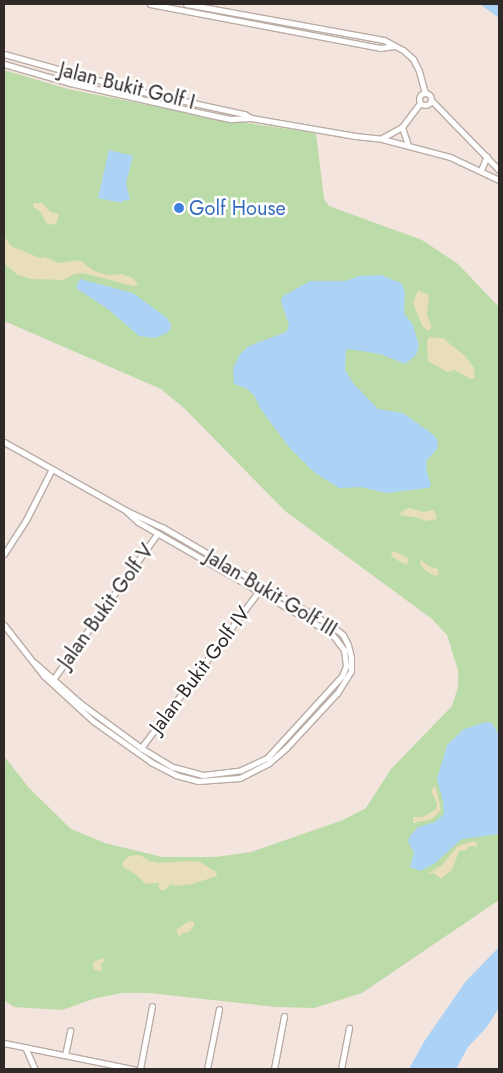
<!DOCTYPE html>
<style>
body{margin:0}
#map{position:relative;width:503px;height:1073px;overflow:hidden;background:#f3e4dd;font-family:Jost,sans-serif}
div>[style]{position:absolute}
[style*='--x']{left:calc(var(--x)*1px);top:calc(var(--y)*1px);width:calc(var(--w)*1px);rotate:calc(var(--a)*1deg)}
.green>*{inset:0;background:#bbdca9}
.sand>*{inset:0;background:#e8deb9}
.water>*{inset:0;background:#acd3f6}
.roads{filter:drop-shadow(1px 0 #baaca5) drop-shadow(-1px 0 #baaca5) drop-shadow(0 1px #baaca5) drop-shadow(0 -1px #baaca5)}
.minor>*{height:5px;margin:-2.5px;padding:0 2.5px;transform-origin:2.5px;border-radius:2.5px;background:#fff}
.minor>.ring{margin:-2.5px;padding:0;box-sizing:content-box;background:none;border:5px solid #fff;border-radius:50%}
.dots>*{width:14px;height:14px;translate:-50% -50%;box-sizing:border-box;border:2px solid #fff;border-radius:50%}
span{translate:-50% -50%;white-space:nowrap;text-align:center;line-height:1.15;-webkit-text-stroke:5px #fff;paint-order:stroke}
.street-label{font-size:20px;color:#2f2927}
.shop-label{font-size:20px;color:#366cbe}
.left{translate:0 -50%;text-align:left}
.frame{position:absolute;inset:0;border:5px solid #2f2927;pointer-events:none}
</style>
<div id="map">
<div class="green">
<div style="clip-path:polygon(4px 70px,68px 89px,213px 118px,316px 133px,324px 199px,329px 206px,422px 240px,458px 264px,499px 307px,499px 900px,362px 993px,314px 1008px,276px 1007px,149px 993px,122px 993px,96px 998px,62px 1010px,14px 1007px,4px 1000px,4px 756px,29px 788px,71px 829px,105px 843px,162px 857px,216px 857px,251px 852px,343px 820px,366px 808px,391px 769px,452px 706px,458px 687px,458px 670px,447px 635px,432px 619px,285px 511px,185px 409px,161px 389px,4px 321px)"></div>
</div>
<div class="sand">
<div style="clip-path:polygon(34px 203px,42px 203px,51px 212px,59px 214px,57px 222px,53px 225px,46px 223px,41px 213px,33px 206px)"></div>
<div style="clip-path:polygon(4px 236px,11px 246px,40px 258px,45px 257px,58px 263px,80px 260px,94px 271px,107px 275px,121px 274px,133px 278px,138px 285px,133px 286px,83px 273px,74px 274px,64px 280px,31px 279px,18px 275px,4px 263px)"></div>
<div style="clip-path:polygon(418px 290px,429px 295px,427px 315px,432px 327px,429px 331px,422px 326px,413px 303px)"></div>
<div style="clip-path:polygon(429px 337px,443px 338px,466px 357px,474px 368px,475px 378px,470px 379px,455px 370px,447px 372px,428px 361px,427px 342px)"></div>
<div style="clip-path:polygon(409px 508px,424px 512px,434px 510px,437px 519px,425px 521px,419px 518px,400px 515px,401px 512px)"></div>
<div style="clip-path:polygon(394px 551px,407px 557px,409px 561px,406px 565px,392px 557px,391px 553px)"></div>
<div style="clip-path:polygon(421px 560px,430px 567px,438px 569px,439px 574px,435px 576px,425px 570px,420px 564px)"></div>
<div style="clip-path:polygon(433px 787px,436px 787px,441px 810px,432px 819px,413px 823px,413px 817px,423px 817px,436px 809px,437px 803px,431px 791px)"></div>
<div style="clip-path:polygon(473px 841px,477px 843px,477px 847px,470px 846px,466px 850px,459px 851px,452px 870px,441px 879px,434px 873px,427px 874px,442px 865px,458px 846px)"></div>
<div style="clip-path:polygon(140px 855px,150px 861px,159px 863px,188px 861px,200px 862px,216px 872px,217px 876px,192px 884px,177px 886px,171px 884px,165px 890px,161px 890px,158px 886px,160px 883px,146px 884px,135px 874px,123px 867px,123px 862px,129px 856px)"></div>
<div style="clip-path:polygon(189px 921px,194px 922px,194px 926px,189px 932px,183px 933px,179px 937px,176px 930px)"></div>
<div style="clip-path:polygon(103px 958px,105px 962px,101px 963px,102px 971px,94px 970px,93px 962px)"></div>
</div>
<div class="water">
<div style="clip-path:polygon(480px 4px,499px 4px,499px 18px)"></div>
<div style="clip-path:polygon(109px 150px,133px 156px,126px 183px,130px 200px,122px 201px,122px 203px,98px 198px)"></div>
<div style="clip-path:polygon(381px 275px,401px 283px,405px 291px,404px 313px,413px 325px,419px 345px,416px 355px,405px 364px,380px 354px,349px 349px,346px 350px,345px 370px,353px 383px,378px 409px,403px 413px,434px 435px,438px 442px,437px 449px,427px 460px,426px 469px,431px 485px,428px 488px,386px 493px,361px 487px,339px 488px,314px 472px,288px 446px,260px 408px,254px 395px,246px 388px,234px 384px,233px 368px,240px 354px,249px 346px,286px 332px,289px 325px,281px 301px,283px 296px,310px 281px,346px 281px,359px 276px)"></div>
<div style="clip-path:polygon(80px 279px,133px 293px,167px 318px,171px 325px,170px 330px,167px 333px,155px 338px,139px 336px,108px 309px,76px 288px)"></div>
<div style="clip-path:polygon(486px 722px,492px 723px,499px 735px,499px 834px,462px 839px,434px 864px,420px 871px,410px 867px,414px 853px,408px 841px,410px 836px,418px 827px,435px 822px,444px 814px,443px 801px,437px 779px,447px 745px,464px 729px)"></div>
<div style="clip-path:polygon(499px 947px,499px 1008px,486px 1028px,468px 1047px,456px 1069px,409px 1069px,425px 1040px,466px 981px)"></div>
</div>
<div class="roads">
<div class="minor">
<div style="--x:150;--y:4;--w:234;--a:10.8"></div>
<div style="--x:380;--y:48;--w:14;--a:-8"></div>
<div style="--x:186;--y:4;--w:201;--a:10.3"></div>
<div style="--x:384;--y:40;--w:21;--a:28"></div>
<div style="--x:403;--y:50;--w:13;--a:42"></div>
<div style="--x:413;--y:59;--w:13;--a:63"></div>
<div style="--x:419;--y:71;--w:23;--a:75"></div>
<div style="--x:4;--y:54;--w:135;--a:15.5"></div>
<div style="--x:134;--y:90;--w:113;--a:12.3"></div>
<div style="--x:244;--y:114;--w:8;--a:30"></div>
<div style="--x:4;--y:64;--w:69;--a:16.1"></div>
<div style="--x:70;--y:83;--w:135;--a:12.8"></div>
<div style="--x:202;--y:113;--w:30;--a:12"></div>
<div style="--x:231;--y:119;--w:20;--a:-3"></div>
<div style="--x:251;--y:118;--w:106;--a:9.8"></div>
<div style="--x:355;--y:136;--w:27;--a:6"></div>
<div style="--x:382;--y:139;--w:70;--a:14.8"></div>
<div style="--x:450;--y:157;--w:54;--a:25.1"></div>
<div class="ring" style="left:419px;top:93px;width:7px;height:7px"></div>
<div style="--x:431;--y:100;--w:98;--a:45.8"></div>
<div style="--x:402;--y:127;--w:19;--a:72"></div>
<div style="--x:382;--y:138;--w:23;--a:-29"></div>
<div style="--x:402;--y:127;--w:30;--a:-53"></div>
<div style="--x:481;--y:170;--w:15;--a:-67"></div>
<div style="--x:4;--y:442;--w:141;--a:29.3"></div>
<div style="--x:127;--y:511;--w:38;--a:25"></div>
<div style="--x:162;--y:527;--w:197;--a:30.2"></div>
<div style="--x:332;--y:626;--w:14;--a:39"></div>
<div style="--x:343;--y:635;--w:11;--a:63"></div>
<div style="--x:348;--y:645;--w:12;--a:76"></div>
<div style="--x:351;--y:657;--w:14;--a:90"></div>
<div style="--x:351;--y:671;--w:26;--a:122"></div>
<div style="--x:337;--y:693;--w:75;--a:132.8"></div>
<div style="--x:286;--y:748;--w:23;--a:139"></div>
<div style="--x:269;--y:763;--w:33;--a:153"></div>
<div style="--x:240;--y:778;--w:42;--a:175.9"></div>
<div style="--x:198;--y:781;--w:23;--a:-165"></div>
<div style="--x:176;--y:775;--w:28;--a:-153"></div>
<div style="--x:151;--y:762;--w:71;--a:-144.7"></div>
<div style="--x:93;--y:721;--w:67;--a:-137.4"></div>
<div style="--x:44;--y:676;--w:65;--a:-128.1"></div>
<div style="--x:4;--y:554;--w:40;--a:-57.1"></div>
<div style="--x:26;--y:520;--w:57;--a:-63"></div>
<div style="--x:35;--y:663;--w:60;--a:41.6"></div>
<div style="--x:80;--y:703;--w:76;--a:36.4"></div>
<div style="--x:141;--y:748;--w:37;--a:31"></div>
<div style="--x:173;--y:767;--w:31;--a:15"></div>
<div style="--x:203;--y:775;--w:38;--a:-7"></div>
<div style="--x:241;--y:770;--w:29;--a:-25"></div>
<div style="--x:267;--y:758;--w:111;--a:-47.6"></div>
<div style="--x:342;--y:676;--w:11;--a:-68"></div>
<div style="--x:346;--y:666;--w:16;--a:-97"></div>
<div style="--x:344;--y:650;--w:21;--a:-127"></div>
<div style="--x:331;--y:633;--w:223;--a:-150.1"></div>
<div style="--x:138;--y:522;--w:15;--a:-138"></div>
<div style="--x:54;--y:678;--w:178;--a:-54.4"></div>
<div style="--x:141;--y:748;--w:195;--a:-53.1"></div>
<div style="--x:4;--y:1043;--w:132;--a:11.4"></div>
<div style="--x:25;--y:1047;--w:24;--a:66"></div>
<div style="--x:65;--y:1055;--w:25;--a:-78"></div>
<div style="--x:140;--y:1069;--w:64;--a:-79.2"></div>
<div style="--x:207;--y:1069;--w:61;--a:-78.7"></div>
<div style="--x:274;--y:1069;--w:54;--a:-79.3"></div>
<div style="--x:341;--y:1069;--w:42;--a:-79"></div>
</div>
</div>
<div class="dots">
<div style="left:179px;top:208px;background:#3f7fe0"></div>
</div>
<div class="street-label">
<span style="left:127px;top:86px;rotate:14deg">Jalan Bukit Golf I</span>
<span style="left:271px;top:593px;rotate:31deg">Jalan Bukit Golf III</span>
<span style="left:106px;top:606px;rotate:-54deg">Jalan Bukit Golf V</span>
<span style="left:200px;top:670px;rotate:-53deg">Jalan Bukit Golf IV</span>
</div>
<div class="shop-label">
<span class="left" style="left:189px;top:208px">Golf House</span>
</div>
<div class="frame"></div>
</div>
